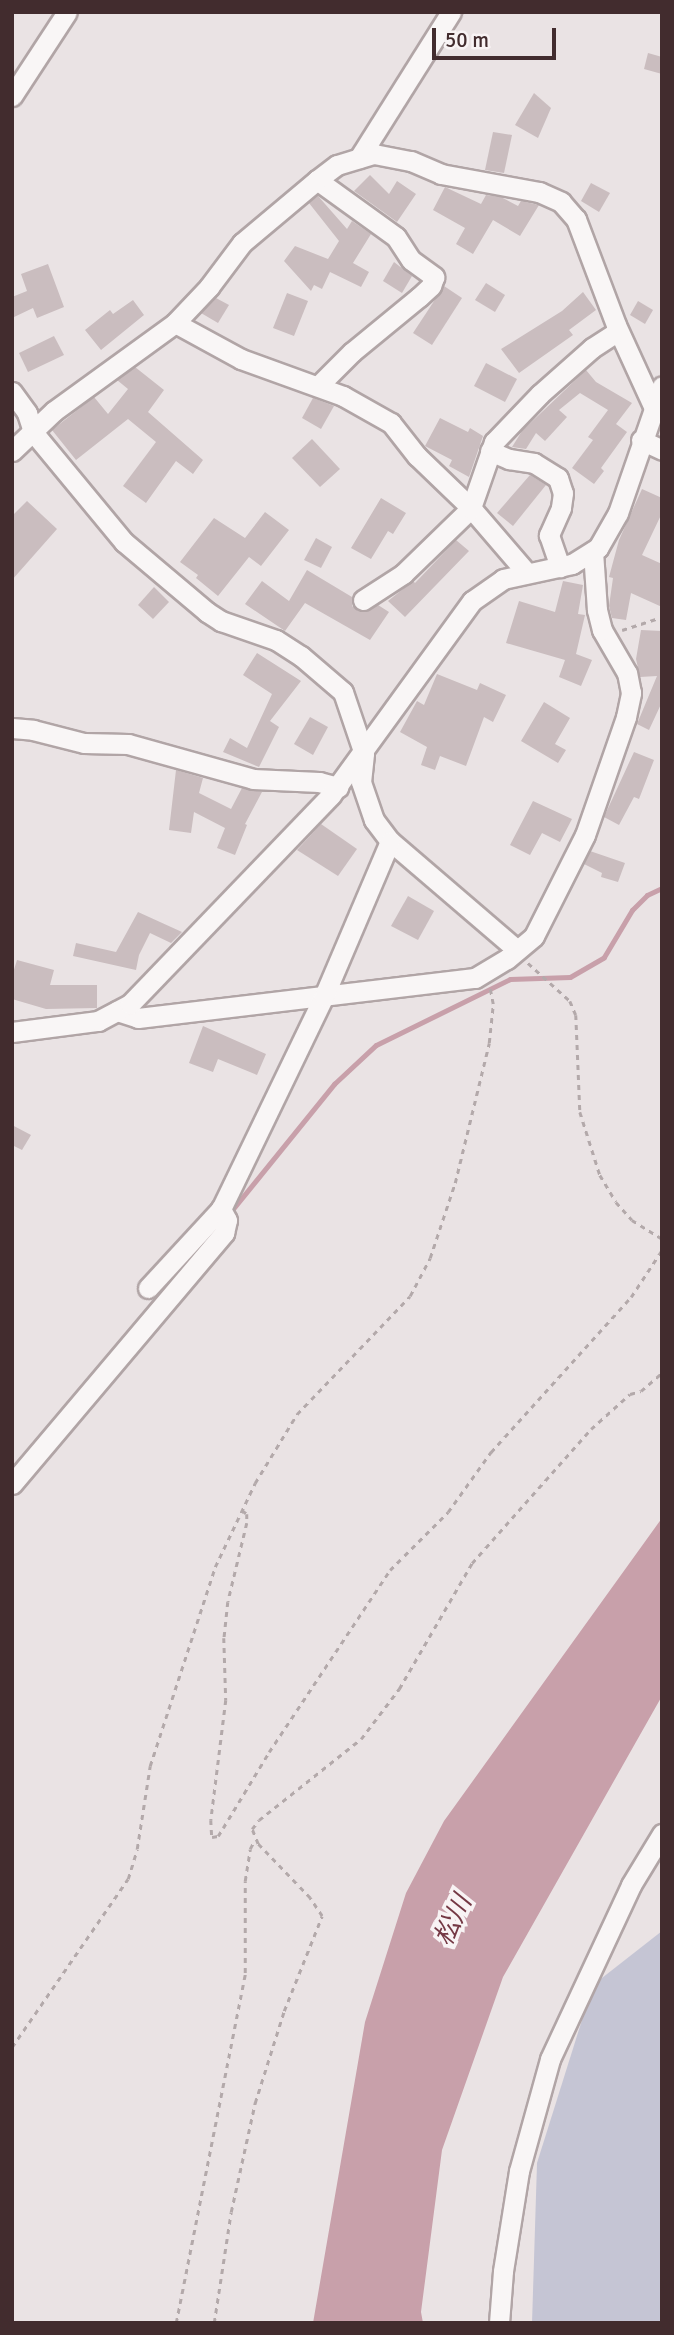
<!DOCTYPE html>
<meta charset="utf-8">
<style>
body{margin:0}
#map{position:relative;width:674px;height:2335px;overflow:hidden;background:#eae3e4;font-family:Signika,"Noto Sans JP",sans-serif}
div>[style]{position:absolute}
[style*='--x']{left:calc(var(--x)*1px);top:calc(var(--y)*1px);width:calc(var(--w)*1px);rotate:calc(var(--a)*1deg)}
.green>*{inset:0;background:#c5c5d4}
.water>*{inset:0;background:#c8a0aa}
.stream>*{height:5px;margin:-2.5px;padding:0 2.5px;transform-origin:2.5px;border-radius:2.5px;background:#c8a0aa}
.building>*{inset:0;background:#cabdbf}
.path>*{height:2.5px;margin-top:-1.25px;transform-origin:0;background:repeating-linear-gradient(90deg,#b3a9aa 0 5px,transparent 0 10px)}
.roads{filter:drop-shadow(2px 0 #b1a5a6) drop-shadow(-2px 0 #b1a5a6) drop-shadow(0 2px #b1a5a6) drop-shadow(0 -2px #b1a5a6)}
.street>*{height:19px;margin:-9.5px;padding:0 9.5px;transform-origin:9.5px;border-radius:9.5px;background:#f9f6f6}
span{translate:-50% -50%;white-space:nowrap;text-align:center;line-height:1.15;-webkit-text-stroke:7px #f8f3f4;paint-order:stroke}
.water-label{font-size:26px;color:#743844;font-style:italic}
.frame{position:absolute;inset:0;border:14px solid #422c2e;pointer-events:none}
.scale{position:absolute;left:432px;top:28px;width:124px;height:32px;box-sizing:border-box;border:4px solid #422c2e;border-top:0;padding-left:9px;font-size:21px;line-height:24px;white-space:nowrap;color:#422c2e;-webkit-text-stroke:5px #f8f3f4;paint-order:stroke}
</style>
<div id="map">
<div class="green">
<div style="clip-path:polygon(662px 1931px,662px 2323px,532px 2323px,537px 2163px,593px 1985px)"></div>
</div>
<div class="water">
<div style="clip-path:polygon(662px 1518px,662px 1696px,503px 1977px,442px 2150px,421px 2312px,423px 2323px,313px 2323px,365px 2022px,406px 1893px,444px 1821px)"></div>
</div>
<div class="stream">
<div style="--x:228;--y:1215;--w:169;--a:-51"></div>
<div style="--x:334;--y:1084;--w:57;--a:-42.9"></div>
<div style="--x:376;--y:1045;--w:149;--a:-26.2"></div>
<div style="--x:510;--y:979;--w:60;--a:-1.9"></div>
<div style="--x:570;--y:977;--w:39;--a:-30"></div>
<div style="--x:604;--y:957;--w:55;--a:-59.2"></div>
<div style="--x:632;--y:910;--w:21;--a:-45"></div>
<div style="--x:647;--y:895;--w:17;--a:-25"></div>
</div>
<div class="building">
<div style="clip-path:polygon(648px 53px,662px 57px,662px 74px,644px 69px)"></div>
<div style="clip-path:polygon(534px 93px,551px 108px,538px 138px,515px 125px)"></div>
<div style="clip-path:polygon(493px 132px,512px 135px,504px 173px,485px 170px)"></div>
<div style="clip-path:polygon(370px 175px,389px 194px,397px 181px,416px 194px,397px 222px,354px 191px)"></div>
<div style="clip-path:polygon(591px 183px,610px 193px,599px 212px,581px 201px)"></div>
<div style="clip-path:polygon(445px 187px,481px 204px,486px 195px,501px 197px,518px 206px,521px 201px,539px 205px,520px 236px,493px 220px,473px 254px,456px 244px,465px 228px,433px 210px)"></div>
<div style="clip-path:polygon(318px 196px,347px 229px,352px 221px,371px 234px,353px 263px,369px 272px,361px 287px,330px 272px,322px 289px,314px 285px,311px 291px,284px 261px,295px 246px,328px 259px,339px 241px,309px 203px)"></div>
<div style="clip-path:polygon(394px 262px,412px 276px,402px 293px,383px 281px)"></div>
<div style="clip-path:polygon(48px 264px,64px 307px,37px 318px,33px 308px,12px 318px,12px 297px,27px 291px,21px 274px)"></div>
<div style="clip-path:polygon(486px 283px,505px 295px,495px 312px,475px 300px)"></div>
<div style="clip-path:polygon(444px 286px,462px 298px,432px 345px,413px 333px)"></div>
<div style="clip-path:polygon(583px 292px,596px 310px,569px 330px,573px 335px,519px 373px,501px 349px,562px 311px)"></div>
<div style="clip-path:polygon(287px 293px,308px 301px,294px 336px,273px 328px)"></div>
<div style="clip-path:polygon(216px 298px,229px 305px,218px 323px,201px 313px)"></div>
<div style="clip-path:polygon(133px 300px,144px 315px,101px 350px,85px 330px,110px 310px,113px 314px)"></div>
<div style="clip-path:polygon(638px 301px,653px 310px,645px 324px,630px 315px)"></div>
<div style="clip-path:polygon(54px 336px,64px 355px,28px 372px,19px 353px)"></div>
<div style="clip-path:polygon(486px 363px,517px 379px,505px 402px,474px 386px)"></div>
<div style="clip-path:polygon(135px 367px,164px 390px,148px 412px,203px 460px,193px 474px,176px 461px,146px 503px,123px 486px,156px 442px,128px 419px,76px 460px,52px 430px,94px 397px,108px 414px,128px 389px,117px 380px)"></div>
<div style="clip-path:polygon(586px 370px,596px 382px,632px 403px,616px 424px,627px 432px,601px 468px,604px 471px,594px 484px,572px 468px,593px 440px,588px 437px,608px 410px,580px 393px,559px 410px,567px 417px,545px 441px,536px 433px,526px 449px,512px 447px,522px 431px)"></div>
<div style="clip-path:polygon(313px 398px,334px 406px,321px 429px,302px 418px)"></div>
<div style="clip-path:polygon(440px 418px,468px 432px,470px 428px,483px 436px,469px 477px,449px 466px,452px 460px,425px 446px)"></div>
<div style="clip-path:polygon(312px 439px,340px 469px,320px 487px,292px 458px)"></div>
<div style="clip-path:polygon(530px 475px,546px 485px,513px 526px,497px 513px)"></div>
<div style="clip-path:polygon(642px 489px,662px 498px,662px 513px,642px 555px,662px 564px,662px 607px,631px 593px,626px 620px,612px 618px,609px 606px,613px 578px,609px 577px,619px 540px)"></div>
<div style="clip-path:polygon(381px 498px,406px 513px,393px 534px,388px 531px,371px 559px,351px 548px)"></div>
<div style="clip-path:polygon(27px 501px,57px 529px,12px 580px,12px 516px)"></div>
<div style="clip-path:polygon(265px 512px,289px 530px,261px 566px,249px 557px,218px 596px,196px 578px,198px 575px,180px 562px,214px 518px,245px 538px)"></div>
<div style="clip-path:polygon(316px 538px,332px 547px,321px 568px,304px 560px)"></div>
<div style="clip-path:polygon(456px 540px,469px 551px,405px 617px,388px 601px,413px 581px,415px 583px)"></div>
<div style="clip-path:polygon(307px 570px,352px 597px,352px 606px,358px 611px,364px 612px,378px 605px,389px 612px,370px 640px,305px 603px,285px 631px,245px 604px,262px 581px,289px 601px)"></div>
<div style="clip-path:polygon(563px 581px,583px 585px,578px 614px,585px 615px,576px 654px,592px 660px,581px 686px,559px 677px,565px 660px,506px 643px,519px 601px,555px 612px)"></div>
<div style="clip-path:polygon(154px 587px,169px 602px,153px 619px,138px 605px)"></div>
<div style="clip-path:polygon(641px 630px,662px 631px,662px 702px,649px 730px,637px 724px,657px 676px,640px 677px,636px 659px)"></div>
<div style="clip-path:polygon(257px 653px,301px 681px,270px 721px,279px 727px,259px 767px,223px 752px,230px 738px,247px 748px,272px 694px,243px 675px)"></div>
<div style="clip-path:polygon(437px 674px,477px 690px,480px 683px,506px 695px,493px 722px,484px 717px,466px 766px,440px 756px,435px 770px,421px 765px,427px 747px,400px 732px,417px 701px,424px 705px)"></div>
<div style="clip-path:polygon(544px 702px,570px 718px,555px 744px,566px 750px,558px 763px,521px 741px)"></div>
<div style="clip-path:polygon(310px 717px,328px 727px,313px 755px,294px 744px)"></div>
<div style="clip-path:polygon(634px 752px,654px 760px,639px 799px,634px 797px,619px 825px,604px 817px)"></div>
<div style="clip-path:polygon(176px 770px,203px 778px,199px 793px,231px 809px,242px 788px,262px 792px,245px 824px,247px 825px,235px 855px,217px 848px,225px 828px,194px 812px,191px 833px,169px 830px)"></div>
<div style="clip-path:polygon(533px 801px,572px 819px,560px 842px,542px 833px,530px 855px,510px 845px)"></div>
<div style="clip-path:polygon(321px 824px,357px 849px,338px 876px,297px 850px)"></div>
<div style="clip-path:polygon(590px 851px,625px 863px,618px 882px,601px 877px,602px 873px,584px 864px)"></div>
<div style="clip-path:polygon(408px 896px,434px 911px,418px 940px,391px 926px)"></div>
<div style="clip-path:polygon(138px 912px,182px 932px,171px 943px,150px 933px,139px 955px,136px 970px,73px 956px,76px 943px,116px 952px)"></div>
<div style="clip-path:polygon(17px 960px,54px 970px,50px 985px,97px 985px,97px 1008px,46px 1009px,12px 999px,12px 976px)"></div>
<div style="clip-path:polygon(203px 1026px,266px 1054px,257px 1075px,218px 1059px,213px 1072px,189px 1063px)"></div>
<div style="clip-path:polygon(12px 1125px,31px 1135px,22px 1150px,12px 1145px)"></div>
</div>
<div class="path">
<div style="--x:622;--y:630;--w:42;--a:-18"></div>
<div style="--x:528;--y:963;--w:57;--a:42.1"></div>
<div style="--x:570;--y:1001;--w:15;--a:67"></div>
<div style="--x:576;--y:1015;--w:97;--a:87.6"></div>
<div style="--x:580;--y:1112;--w:66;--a:72.4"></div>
<div style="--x:600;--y:1175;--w:31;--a:59"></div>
<div style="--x:616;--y:1202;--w:24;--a:48"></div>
<div style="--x:632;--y:1220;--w:36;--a:32"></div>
<div style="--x:242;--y:1510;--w:6;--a:39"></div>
<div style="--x:247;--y:1514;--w:9;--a:90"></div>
<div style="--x:247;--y:1523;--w:81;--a:103.5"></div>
<div style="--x:228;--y:1602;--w:36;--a:96"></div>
<div style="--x:224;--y:1638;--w:62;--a:88.2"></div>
<div style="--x:226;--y:1700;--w:121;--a:97.1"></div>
<div style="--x:211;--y:1820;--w:17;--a:87"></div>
<div style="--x:212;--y:1837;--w:6;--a:-9"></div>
<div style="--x:218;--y:1836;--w:9;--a:-58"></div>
<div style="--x:223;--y:1828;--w:89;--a:-58.8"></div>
<div style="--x:269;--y:1752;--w:219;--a:-56.4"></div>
<div style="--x:390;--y:1570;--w:82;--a:-45"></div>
<div style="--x:448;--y:1512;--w:74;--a:-54.4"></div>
<div style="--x:491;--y:1452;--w:209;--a:-47.9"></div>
<div style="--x:631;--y:1297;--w:56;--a:-56.6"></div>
<div style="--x:12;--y:2047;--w:204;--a:-55.4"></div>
<div style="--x:128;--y:1879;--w:31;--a:-73"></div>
<div style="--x:137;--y:1849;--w:84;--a:-81.1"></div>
<div style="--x:150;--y:1766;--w:209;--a:-71.9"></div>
<div style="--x:215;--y:1567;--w:93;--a:-64.5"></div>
<div style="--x:255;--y:1483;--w:81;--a:-58.7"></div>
<div style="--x:297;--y:1414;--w:163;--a:-46.2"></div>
<div style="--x:410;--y:1296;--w:43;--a:-62.2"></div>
<div style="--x:430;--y:1258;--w:79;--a:-71.6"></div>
<div style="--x:455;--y:1183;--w:144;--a:-76.3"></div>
<div style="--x:489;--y:1043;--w:39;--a:-84"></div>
<div style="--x:493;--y:1004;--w:16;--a:-101"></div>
<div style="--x:176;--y:2323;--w:357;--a:-78.8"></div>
<div style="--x:245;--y:1973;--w:92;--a:-90"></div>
<div style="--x:245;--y:1881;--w:32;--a:-81"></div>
<div style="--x:250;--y:1849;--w:9;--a:-63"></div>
<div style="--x:214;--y:2323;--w:112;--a:-81.3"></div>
<div style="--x:231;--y:2212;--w:112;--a:-77.6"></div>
<div style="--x:255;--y:2103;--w:96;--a:-72.5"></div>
<div style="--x:284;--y:2011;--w:102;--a:-68.2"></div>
<div style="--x:322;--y:1916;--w:22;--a:-124"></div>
<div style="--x:310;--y:1898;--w:75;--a:-133.9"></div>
<div style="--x:258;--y:1844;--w:16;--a:-112"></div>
<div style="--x:252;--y:1829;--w:11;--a:-52"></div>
<div style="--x:259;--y:1820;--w:130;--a:-38.5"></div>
<div style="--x:361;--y:1739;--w:63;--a:-52.8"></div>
<div style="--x:399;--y:1689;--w:146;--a:-59.9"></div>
<div style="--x:472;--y:1563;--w:179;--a:-48.4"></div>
<div style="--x:591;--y:1429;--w:52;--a:-41.9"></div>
<div style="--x:630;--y:1394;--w:11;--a:-15"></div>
<div style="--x:641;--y:1391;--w:28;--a:-41"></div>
</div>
<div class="roads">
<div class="street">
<div style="--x:12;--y:96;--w:100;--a:-56.8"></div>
<div style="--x:359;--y:158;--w:173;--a:-57.8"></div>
<div style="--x:317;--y:180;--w:97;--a:35.8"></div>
<div style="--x:396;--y:237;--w:27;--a:57"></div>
<div style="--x:411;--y:260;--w:29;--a:36"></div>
<div style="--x:434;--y:277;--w:9;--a:108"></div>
<div style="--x:431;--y:286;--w:16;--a:137"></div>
<div style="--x:419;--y:297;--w:87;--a:140.6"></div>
<div style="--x:352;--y:352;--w:48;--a:135"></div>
<div style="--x:175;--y:323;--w:75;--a:28.6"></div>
<div style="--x:241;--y:359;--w:109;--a:19.9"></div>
<div style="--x:343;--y:396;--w:55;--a:29.4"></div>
<div style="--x:391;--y:423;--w:42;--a:51.8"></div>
<div style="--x:417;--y:456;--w:75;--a:43.9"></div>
<div style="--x:471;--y:508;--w:86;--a:49.3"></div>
<div style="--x:12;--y:392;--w:26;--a:54"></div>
<div style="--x:27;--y:413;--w:20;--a:72"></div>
<div style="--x:33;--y:432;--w:143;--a:50.4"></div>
<div style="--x:124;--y:542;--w:109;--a:40.1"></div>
<div style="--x:207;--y:612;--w:17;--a:33"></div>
<div style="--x:221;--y:621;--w:58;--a:19.1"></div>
<div style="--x:276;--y:640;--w:30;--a:33"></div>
<div style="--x:301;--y:656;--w:55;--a:40.6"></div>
<div style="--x:343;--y:692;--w:65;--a:71.3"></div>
<div style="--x:364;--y:754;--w:28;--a:96"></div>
<div style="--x:361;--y:782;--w:40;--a:71.1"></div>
<div style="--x:374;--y:820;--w:26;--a:53"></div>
<div style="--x:390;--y:841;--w:167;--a:40.6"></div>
<div style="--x:641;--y:440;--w:23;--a:25"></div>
<div style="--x:12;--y:451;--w:58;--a:-43.6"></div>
<div style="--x:54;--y:411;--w:150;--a:-36"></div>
<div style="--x:175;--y:323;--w:50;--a:-46.6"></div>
<div style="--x:209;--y:287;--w:55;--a:-53.1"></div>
<div style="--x:242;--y:243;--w:98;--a:-40"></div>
<div style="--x:317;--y:180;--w:25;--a:-37"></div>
<div style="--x:337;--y:165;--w:39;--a:-17"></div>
<div style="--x:374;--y:154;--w:38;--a:11"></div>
<div style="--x:411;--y:161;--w:33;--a:23"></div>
<div style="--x:441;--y:174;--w:100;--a:10.4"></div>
<div style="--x:539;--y:192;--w:24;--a:24"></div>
<div style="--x:561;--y:202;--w:23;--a:49"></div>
<div style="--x:576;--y:219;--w:113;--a:69.3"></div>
<div style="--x:616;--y:325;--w:89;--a:65.4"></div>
<div style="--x:490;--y:451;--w:21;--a:23"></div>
<div style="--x:509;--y:459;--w:25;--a:9"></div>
<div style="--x:534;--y:463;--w:28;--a:32"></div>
<div style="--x:558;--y:478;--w:16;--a:72"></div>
<div style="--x:563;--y:493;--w:15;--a:98"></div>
<div style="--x:561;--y:508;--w:30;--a:114"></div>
<div style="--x:549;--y:535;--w:34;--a:71"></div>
<div style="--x:363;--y:600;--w:48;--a:-33"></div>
<div style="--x:403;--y:574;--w:95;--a:-44.1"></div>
<div style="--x:471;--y:508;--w:70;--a:-70.8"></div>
<div style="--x:494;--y:442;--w:66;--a:-46.2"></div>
<div style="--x:540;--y:394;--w:69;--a:-41.5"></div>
<div style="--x:592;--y:348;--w:31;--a:-33"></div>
<div style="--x:12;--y:728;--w:21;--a:5"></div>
<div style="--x:33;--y:730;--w:53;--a:14.3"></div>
<div style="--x:84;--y:743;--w:44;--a:1.3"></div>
<div style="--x:128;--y:744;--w:130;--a:15.6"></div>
<div style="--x:253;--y:779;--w:66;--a:2.6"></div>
<div style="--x:319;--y:782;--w:20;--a:15"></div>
<div style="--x:117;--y:1011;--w:22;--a:18"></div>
<div style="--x:138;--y:1018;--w:339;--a:-6.8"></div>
<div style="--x:475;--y:978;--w:37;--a:-31"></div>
<div style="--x:507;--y:959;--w:35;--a:-40"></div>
<div style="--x:534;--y:936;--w:113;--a:-63.2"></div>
<div style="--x:585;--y:835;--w:125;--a:-70.8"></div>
<div style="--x:626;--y:717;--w:25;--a:-78"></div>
<div style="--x:631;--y:693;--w:20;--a:-101"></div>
<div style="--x:627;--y:673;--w:50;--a:-120.2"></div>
<div style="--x:602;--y:630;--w:21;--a:-104"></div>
<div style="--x:597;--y:610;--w:59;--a:-93.9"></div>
<div style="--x:12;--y:1032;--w:87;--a:-7.3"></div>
<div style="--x:98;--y:1021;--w:36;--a:-28"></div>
<div style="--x:130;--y:1004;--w:290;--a:-46.1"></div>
<div style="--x:331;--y:795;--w:240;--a:-54"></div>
<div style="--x:472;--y:601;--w:38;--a:-35"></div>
<div style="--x:503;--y:579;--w:71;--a:-12.3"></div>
<div style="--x:572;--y:564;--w:31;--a:-32"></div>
<div style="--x:598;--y:548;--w:40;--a:-60.3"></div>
<div style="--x:618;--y:513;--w:134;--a:-70.9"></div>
<div style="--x:148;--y:1288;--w:108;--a:-47.3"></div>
<div style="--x:221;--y:1209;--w:237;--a:-64.2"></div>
<div style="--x:324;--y:996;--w:168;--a:-66.9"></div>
<div style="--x:12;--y:1484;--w:329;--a:-49.8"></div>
<div style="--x:224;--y:1233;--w:13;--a:-77"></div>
<div style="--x:227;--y:1220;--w:13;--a:-119"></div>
<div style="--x:499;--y:2323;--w:52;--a:-85.6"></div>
<div style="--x:503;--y:2271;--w:101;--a:-80.9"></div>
<div style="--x:519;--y:2171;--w:116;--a:-74.5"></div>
<div style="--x:550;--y:2059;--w:192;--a:-65"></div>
<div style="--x:631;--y:1885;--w:60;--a:-58.7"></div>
</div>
</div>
<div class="water-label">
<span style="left:454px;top:1921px;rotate:-65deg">松川</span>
</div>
<div class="frame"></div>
<div class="scale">50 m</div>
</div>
